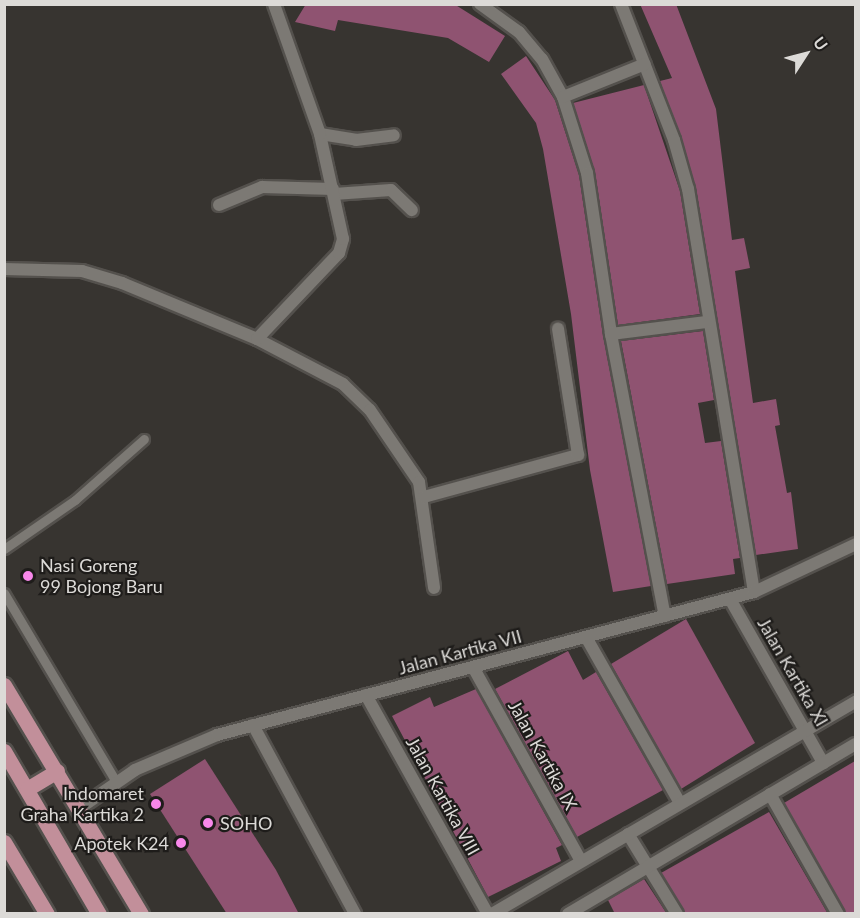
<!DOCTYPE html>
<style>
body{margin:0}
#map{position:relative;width:860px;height:918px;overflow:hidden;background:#373430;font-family:Lato,sans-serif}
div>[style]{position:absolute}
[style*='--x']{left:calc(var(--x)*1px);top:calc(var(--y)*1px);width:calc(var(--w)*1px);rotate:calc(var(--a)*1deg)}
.building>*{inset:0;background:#8f5371}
.roads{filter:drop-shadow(2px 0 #54514d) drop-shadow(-2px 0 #54514d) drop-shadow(0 2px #54514d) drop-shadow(0 -2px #54514d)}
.service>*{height:9px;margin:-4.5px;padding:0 4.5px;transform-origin:4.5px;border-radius:4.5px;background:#7c7974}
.minor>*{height:12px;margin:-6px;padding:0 6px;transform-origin:6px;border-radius:6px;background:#7c7974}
.primary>*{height:15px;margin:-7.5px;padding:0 7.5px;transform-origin:7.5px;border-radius:7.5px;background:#c28f9a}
.dots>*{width:16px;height:16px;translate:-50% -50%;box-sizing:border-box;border:3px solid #1e1c1a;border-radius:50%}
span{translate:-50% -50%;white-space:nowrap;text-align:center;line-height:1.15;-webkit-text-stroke:4.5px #1e1c1a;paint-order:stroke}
.poi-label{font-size:18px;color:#dcdad7}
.left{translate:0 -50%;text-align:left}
.right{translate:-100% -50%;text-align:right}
.street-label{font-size:18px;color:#dcdad7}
.frame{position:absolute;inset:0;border:6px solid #dcdad7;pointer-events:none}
.north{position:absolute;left:776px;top:24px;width:60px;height:60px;-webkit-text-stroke:4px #1e1c1a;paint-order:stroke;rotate:54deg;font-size:16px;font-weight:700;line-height:24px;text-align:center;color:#dcdad7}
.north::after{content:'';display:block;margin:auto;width:21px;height:27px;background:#dcdad7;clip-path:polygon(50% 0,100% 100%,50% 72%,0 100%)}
</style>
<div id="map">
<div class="building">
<div style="clip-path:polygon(306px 4px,454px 4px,505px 36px,489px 62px,448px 38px,338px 20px,335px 31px,295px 22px)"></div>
<div style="clip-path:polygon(640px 4px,676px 4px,716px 109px,732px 240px,744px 238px,750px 268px,735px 271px,753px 403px,776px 399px,780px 425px,775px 426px,787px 493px,791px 492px,798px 549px,756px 555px,696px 188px,660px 81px,672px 78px)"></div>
<div style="clip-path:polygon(526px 56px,555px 100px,579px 175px,603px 335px,651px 586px,613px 592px,590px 470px,571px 314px,543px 149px,536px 123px,501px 74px)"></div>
<div style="clip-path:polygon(644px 85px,680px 191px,700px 314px,618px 325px,595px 172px,573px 103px)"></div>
<div style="clip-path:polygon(703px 331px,714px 400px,698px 403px,705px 443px,721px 441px,740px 558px,733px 559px,735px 574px,667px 584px,621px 341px)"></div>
<div style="clip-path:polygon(686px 619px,755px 743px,681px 789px,611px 664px)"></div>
<div style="clip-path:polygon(568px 651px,583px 680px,596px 672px,663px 790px,577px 837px,495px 689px)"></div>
<div style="clip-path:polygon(476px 689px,562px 845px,556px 848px,561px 861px,488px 897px,392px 716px,430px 697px,434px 707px)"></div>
<div style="clip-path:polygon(205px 759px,276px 870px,299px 914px,227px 914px,150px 794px)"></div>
<div style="clip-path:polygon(855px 761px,855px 914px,846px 914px,784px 803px)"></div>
<div style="clip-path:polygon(769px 812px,828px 914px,685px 914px,661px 873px)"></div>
<div style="clip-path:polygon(644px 879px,667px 914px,615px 914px,608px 900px)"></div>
</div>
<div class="roads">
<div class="service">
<div style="--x:4;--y:549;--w:86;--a:-34.6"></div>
<div style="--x:75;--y:500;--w:92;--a:-41.5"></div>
<div style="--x:4;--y:593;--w:220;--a:59.3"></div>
</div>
<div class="minor">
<div style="--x:480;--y:4;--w:48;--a:35.7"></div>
<div style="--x:519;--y:32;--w:35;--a:50"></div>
<div style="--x:542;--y:59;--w:43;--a:61.1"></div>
<div style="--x:563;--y:97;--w:80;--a:72.5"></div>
<div style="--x:587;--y:173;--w:163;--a:81.5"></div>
<div style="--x:611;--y:334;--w:287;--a:79.2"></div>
<div style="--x:621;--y:4;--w:146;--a:68.7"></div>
<div style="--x:674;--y:140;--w:51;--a:74.1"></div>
<div style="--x:688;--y:189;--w:408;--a:80.7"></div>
<div style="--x:563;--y:97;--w:88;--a:-21.9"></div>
<div style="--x:320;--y:134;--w:36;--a:9"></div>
<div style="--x:356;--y:140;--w:38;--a:-7"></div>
<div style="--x:334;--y:194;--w:57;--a:-4"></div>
<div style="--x:391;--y:190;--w:29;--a:44"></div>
<div style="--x:219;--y:205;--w:47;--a:-22.7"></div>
<div style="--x:262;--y:187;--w:71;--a:1.6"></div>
<div style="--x:4;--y:269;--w:78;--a:1.5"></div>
<div style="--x:82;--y:271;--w:42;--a:16.7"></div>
<div style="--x:122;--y:283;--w:146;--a:22.5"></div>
<div style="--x:257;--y:339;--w:97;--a:27.6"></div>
<div style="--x:343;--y:384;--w:37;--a:44"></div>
<div style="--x:370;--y:410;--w:87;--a:55.8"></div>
<div style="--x:419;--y:482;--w:107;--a:81.9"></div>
<div style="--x:611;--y:334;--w:96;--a:-7.2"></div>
<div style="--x:257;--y:339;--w:119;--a:-46.4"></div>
<div style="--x:339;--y:253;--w:15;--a:-74"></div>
<div style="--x:343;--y:239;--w:107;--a:-102.4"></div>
<div style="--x:320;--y:134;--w:138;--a:-109.5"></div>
<div style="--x:424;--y:497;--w:160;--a:-15.3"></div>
<div style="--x:578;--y:455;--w:128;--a:-99"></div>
<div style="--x:730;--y:599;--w:189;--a:60.4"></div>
<div style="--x:586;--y:637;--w:191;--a:60.5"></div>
<div style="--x:473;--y:667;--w:222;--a:60.9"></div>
<div style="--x:366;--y:695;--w:251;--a:60.9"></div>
<div style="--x:253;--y:725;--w:215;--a:61.6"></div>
<div style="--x:770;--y:794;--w:138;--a:60.5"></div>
<div style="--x:80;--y:808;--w:67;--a:-34.6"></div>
<div style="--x:135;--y:770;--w:89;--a:-23.1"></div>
<div style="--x:217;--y:735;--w:556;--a:-14.91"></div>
<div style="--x:754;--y:592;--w:113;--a:-25.2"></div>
<div style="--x:628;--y:834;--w:94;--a:58.5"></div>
<div style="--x:492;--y:914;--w:422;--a:-30.3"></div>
<div style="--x:568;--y:914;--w:334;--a:-30.6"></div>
</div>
<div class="primary">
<div style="--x:4;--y:685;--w:267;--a:59.1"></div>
<div style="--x:4;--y:751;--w:189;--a:59.8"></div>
<div style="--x:27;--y:789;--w:35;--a:-31"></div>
<div style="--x:4;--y:842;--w:84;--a:59.2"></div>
</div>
</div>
<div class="dots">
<div style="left:28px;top:576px;background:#f888ea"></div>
<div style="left:156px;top:804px;background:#f888ea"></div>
<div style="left:208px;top:823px;background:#f888ea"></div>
<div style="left:181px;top:843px;background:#f888ea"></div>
</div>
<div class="poi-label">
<span class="left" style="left:40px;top:576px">Nasi Goreng<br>99 Bojong Baru</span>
<span class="right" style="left:144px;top:804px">Indomaret<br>Graha Kartika 2</span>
<span class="left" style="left:220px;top:823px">SOHO</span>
<span class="right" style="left:169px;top:843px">Apotek K24</span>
</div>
<div class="street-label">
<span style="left:460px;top:652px;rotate:-15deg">Jalan Kartika VII</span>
<span style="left:793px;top:672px;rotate:60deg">Jalan Kartika XI</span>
<span style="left:543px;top:755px;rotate:61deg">Jalan Kartika IX</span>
<span style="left:443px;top:796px;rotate:61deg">Jalan Kartika VIII</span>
</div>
<div class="frame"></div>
<div class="north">U</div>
</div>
